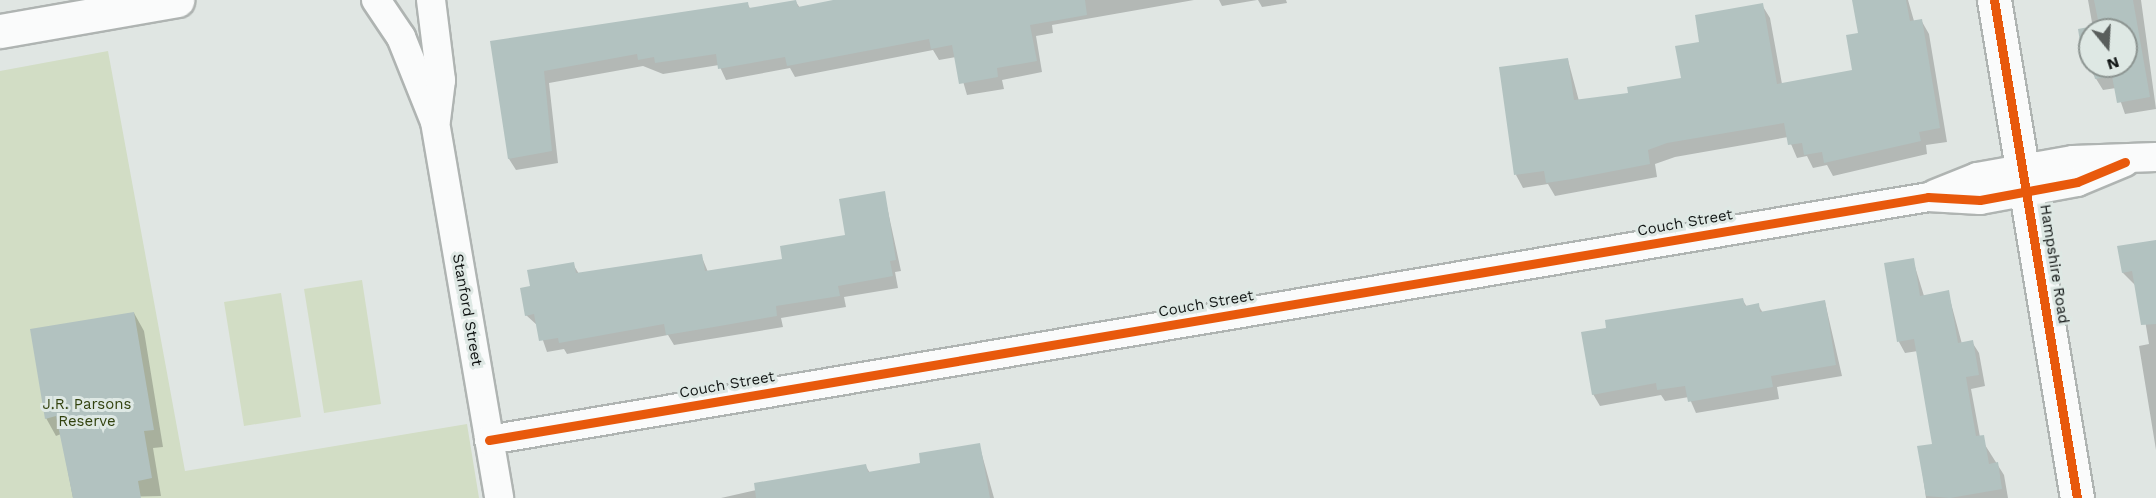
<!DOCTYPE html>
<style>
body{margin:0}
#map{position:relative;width:2156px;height:498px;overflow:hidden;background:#e0e6e3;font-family:"Work Sans",sans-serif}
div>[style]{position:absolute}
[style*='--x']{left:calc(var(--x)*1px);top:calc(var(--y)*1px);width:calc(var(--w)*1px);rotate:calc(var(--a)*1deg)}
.green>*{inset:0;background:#d2ddc5}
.shadow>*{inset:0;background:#0003}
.building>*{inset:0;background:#b2c2c0}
.roads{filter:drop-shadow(2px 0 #afb4b2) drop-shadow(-2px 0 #afb4b2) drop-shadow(0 2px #afb4b2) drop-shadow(0 -2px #afb4b2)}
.street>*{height:28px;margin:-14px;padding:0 14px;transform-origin:14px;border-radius:14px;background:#fafbfb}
.secondary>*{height:33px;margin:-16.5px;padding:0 16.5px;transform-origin:16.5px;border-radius:16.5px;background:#fafbfb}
.primary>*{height:33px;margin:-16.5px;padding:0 16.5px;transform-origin:16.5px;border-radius:16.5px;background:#fafbfb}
.cycleway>*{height:9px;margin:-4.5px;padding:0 4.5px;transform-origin:4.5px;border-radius:4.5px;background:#e8590c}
span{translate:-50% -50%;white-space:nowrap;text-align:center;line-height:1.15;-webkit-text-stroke:6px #dee8e4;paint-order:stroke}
.street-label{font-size:15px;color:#111514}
.park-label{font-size:15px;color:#32420e}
.north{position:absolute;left:2078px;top:18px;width:60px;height:60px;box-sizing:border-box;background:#dee8e4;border:2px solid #8c9491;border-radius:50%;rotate:162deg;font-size:16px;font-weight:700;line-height:24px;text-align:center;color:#111514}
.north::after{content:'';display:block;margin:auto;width:21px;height:27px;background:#595e5c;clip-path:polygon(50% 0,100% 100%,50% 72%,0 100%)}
</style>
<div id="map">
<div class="green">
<div style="clip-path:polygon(108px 51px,185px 471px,467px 424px,479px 498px,0 498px,0 71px)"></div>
<div style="clip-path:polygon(362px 280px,381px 404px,324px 413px,304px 289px)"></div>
<div style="clip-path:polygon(281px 293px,301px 417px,244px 426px,224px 302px)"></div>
</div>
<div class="shadow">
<div style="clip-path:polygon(849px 0,1194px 0,1052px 25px,1053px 33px,1036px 36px,1042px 72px,1002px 80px,1004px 89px,967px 95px,956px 57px,939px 60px,933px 50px,795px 77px,790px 68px,726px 80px,719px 65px,663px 74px,643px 66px,549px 83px,558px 163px,516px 170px,509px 159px,492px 42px,747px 3px,751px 10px,796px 2px,800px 8px)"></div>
<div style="clip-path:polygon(1219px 0,1257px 0,1222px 6px)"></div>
<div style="clip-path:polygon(1258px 0,1286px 0,1287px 3px,1262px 7px)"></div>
<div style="clip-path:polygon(1868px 0,1908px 0,1914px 21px,1921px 20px,1929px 34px,1947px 142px,1926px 145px,1927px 154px,1833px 176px,1827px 165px,1813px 168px,1807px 156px,1797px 158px,1788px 137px,1675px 157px,1655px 164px,1657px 177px,1555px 196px,1548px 184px,1523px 188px,1516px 175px,1568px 60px,1579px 101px,1630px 95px,1683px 79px,1701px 43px,1762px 5px,1770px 18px,1782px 84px,1854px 71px)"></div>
<div style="clip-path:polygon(evenodd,2088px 0,2141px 0,2156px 109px,2125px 114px,2116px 88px,2103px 90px,2085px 61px,2080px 30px,2093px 28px,2088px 0,2090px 30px,2126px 30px,2126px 66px,2090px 66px,2090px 30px)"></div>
<div style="clip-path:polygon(884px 193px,901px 271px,895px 272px,898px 288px,844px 297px,846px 307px,781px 318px,783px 327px,674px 345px,668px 335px,567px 354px,564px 349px,547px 352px,538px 326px,526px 315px,531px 287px,573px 264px,579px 274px,701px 255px,708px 272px,783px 260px,847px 236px)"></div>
<div style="clip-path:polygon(2156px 242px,2156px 450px,2139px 346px,2149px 344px,2140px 290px,2123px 273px,2119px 248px)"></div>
<div style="clip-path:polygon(1913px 260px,1924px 296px,1948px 292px,1962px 344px,1972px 342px,1979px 353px,1985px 386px,1971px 389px,1980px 437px,2004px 475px,2008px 498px,1926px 498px,1919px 448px,1934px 445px,1918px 351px,1905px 353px,1899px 342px)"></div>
<div style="clip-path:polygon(1742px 299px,1747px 307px,1758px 305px,1763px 313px,1825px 302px,1842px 376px,1777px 387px,1779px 399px,1696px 413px,1689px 397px,1665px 401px,1661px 395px,1600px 406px,1593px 394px)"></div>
<div style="clip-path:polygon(134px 313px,144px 331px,163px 447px,153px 448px,161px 496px,73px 498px,61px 434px,56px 436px,46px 418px)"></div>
<div style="clip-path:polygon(979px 444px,994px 498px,721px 498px,865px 465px,870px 473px,922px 464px)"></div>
</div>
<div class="building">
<div style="clip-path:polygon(796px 0,798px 7px,833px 0,1085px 0,1087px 15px,1030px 25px,1037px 61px,997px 68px,998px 77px,959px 84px,952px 45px,931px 49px,929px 39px,787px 66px,785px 57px,718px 69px,716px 54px,655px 63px,654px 57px,638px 60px,637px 54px,544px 71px,552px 151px,508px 159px,490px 41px,748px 2px,749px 8px)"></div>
<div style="clip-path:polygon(1852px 0,1906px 0,1910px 21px,1922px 19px,1940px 128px,1919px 132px,1921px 141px,1824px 163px,1822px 152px,1804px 155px,1802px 143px,1788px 145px,1784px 123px,1667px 143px,1648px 150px,1650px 164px,1572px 179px,1546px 183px,1544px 171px,1514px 175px,1499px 67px,1568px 58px,1574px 100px,1628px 93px,1627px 87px,1681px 78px,1675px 46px,1699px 42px,1695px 15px,1763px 3px,1777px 84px,1852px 70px,1846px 35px,1858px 33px)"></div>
<div style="clip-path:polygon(2094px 0,2133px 0,2150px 97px,2117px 103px,2112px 76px,2095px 79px,2092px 66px,2126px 66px,2126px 30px,2090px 30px,2090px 60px,2083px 61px,2078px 29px,2099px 25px)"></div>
<div style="clip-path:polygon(885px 191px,896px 260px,890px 261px,893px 276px,838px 286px,840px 296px,776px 306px,777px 316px,714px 327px,666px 335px,664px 324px,559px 343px,558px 338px,539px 341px,534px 314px,525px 316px,520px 288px,530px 286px,527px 270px,574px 262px,576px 273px,702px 254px,705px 271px,782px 259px,780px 246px,845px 235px,839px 199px)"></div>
<div style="clip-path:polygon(2156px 240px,2156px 324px,2141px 325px,2132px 271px,2122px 273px,2117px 246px)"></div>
<div style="clip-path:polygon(1914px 258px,1920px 296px,1949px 290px,1958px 343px,1973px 340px,1979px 375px,1966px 377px,1976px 436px,1984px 435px,1989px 464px,1998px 462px,2002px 489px,1950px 498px,1926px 496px,1917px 446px,1932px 444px,1914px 339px,1897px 342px,1884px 263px)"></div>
<div style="clip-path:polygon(1743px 298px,1745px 306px,1759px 303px,1760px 312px,1825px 300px,1836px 365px,1771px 376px,1773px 387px,1688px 402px,1685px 386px,1657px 390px,1656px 383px,1592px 395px,1581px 332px,1606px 328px,1605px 320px)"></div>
<div style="clip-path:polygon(134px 312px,154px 430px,144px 431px,152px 478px,138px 481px,141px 498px,73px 498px,56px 416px,45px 419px,30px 329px)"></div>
<div style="clip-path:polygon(980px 443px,990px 498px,756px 498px,754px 483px,866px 464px,868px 472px,920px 463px,919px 453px)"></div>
</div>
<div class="roads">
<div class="street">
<div style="--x:376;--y:0;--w:45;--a:56"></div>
<div style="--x:401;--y:37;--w:92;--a:68.2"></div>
<div style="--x:435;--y:122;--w:381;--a:80.3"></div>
<div style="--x:431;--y:0;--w:81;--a:82.9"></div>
<div style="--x:441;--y:80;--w:40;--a:97.1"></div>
<div style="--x:1935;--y:194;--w:45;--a:-22"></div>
<div style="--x:1977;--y:177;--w:97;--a:-10"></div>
<div style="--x:2073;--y:160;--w:83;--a:-2.1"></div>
<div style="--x:489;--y:440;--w:1459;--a:-9.58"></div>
<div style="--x:1928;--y:197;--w:52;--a:3.3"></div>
<div style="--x:1980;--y:200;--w:99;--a:-10.5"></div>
<div style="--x:2077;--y:182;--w:52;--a:-22.6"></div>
</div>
<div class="secondary">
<div style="--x:1994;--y:0;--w:505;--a:80.54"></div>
</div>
<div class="primary">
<div style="--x:0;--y:31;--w:180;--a:-9.9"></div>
</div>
</div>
<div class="cycleway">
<div style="--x:1994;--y:0;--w:505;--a:80.54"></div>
<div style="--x:489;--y:440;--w:1459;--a:-9.58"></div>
<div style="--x:1928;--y:197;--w:52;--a:3.3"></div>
<div style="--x:1980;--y:200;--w:99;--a:-10.5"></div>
<div style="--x:2077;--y:182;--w:52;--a:-22.6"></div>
</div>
<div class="street-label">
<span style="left:1685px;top:223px;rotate:-10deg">Couch Street</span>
<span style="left:2054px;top:264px;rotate:81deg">Hampshire Road</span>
<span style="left:1206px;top:304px;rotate:-10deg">Couch Street</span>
<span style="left:467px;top:310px;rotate:80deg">Stanford Street</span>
<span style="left:727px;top:385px;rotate:-10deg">Couch Street</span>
</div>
<div class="park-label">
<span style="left:87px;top:413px">J.R. Parsons<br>Reserve</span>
</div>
<div class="north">N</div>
</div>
